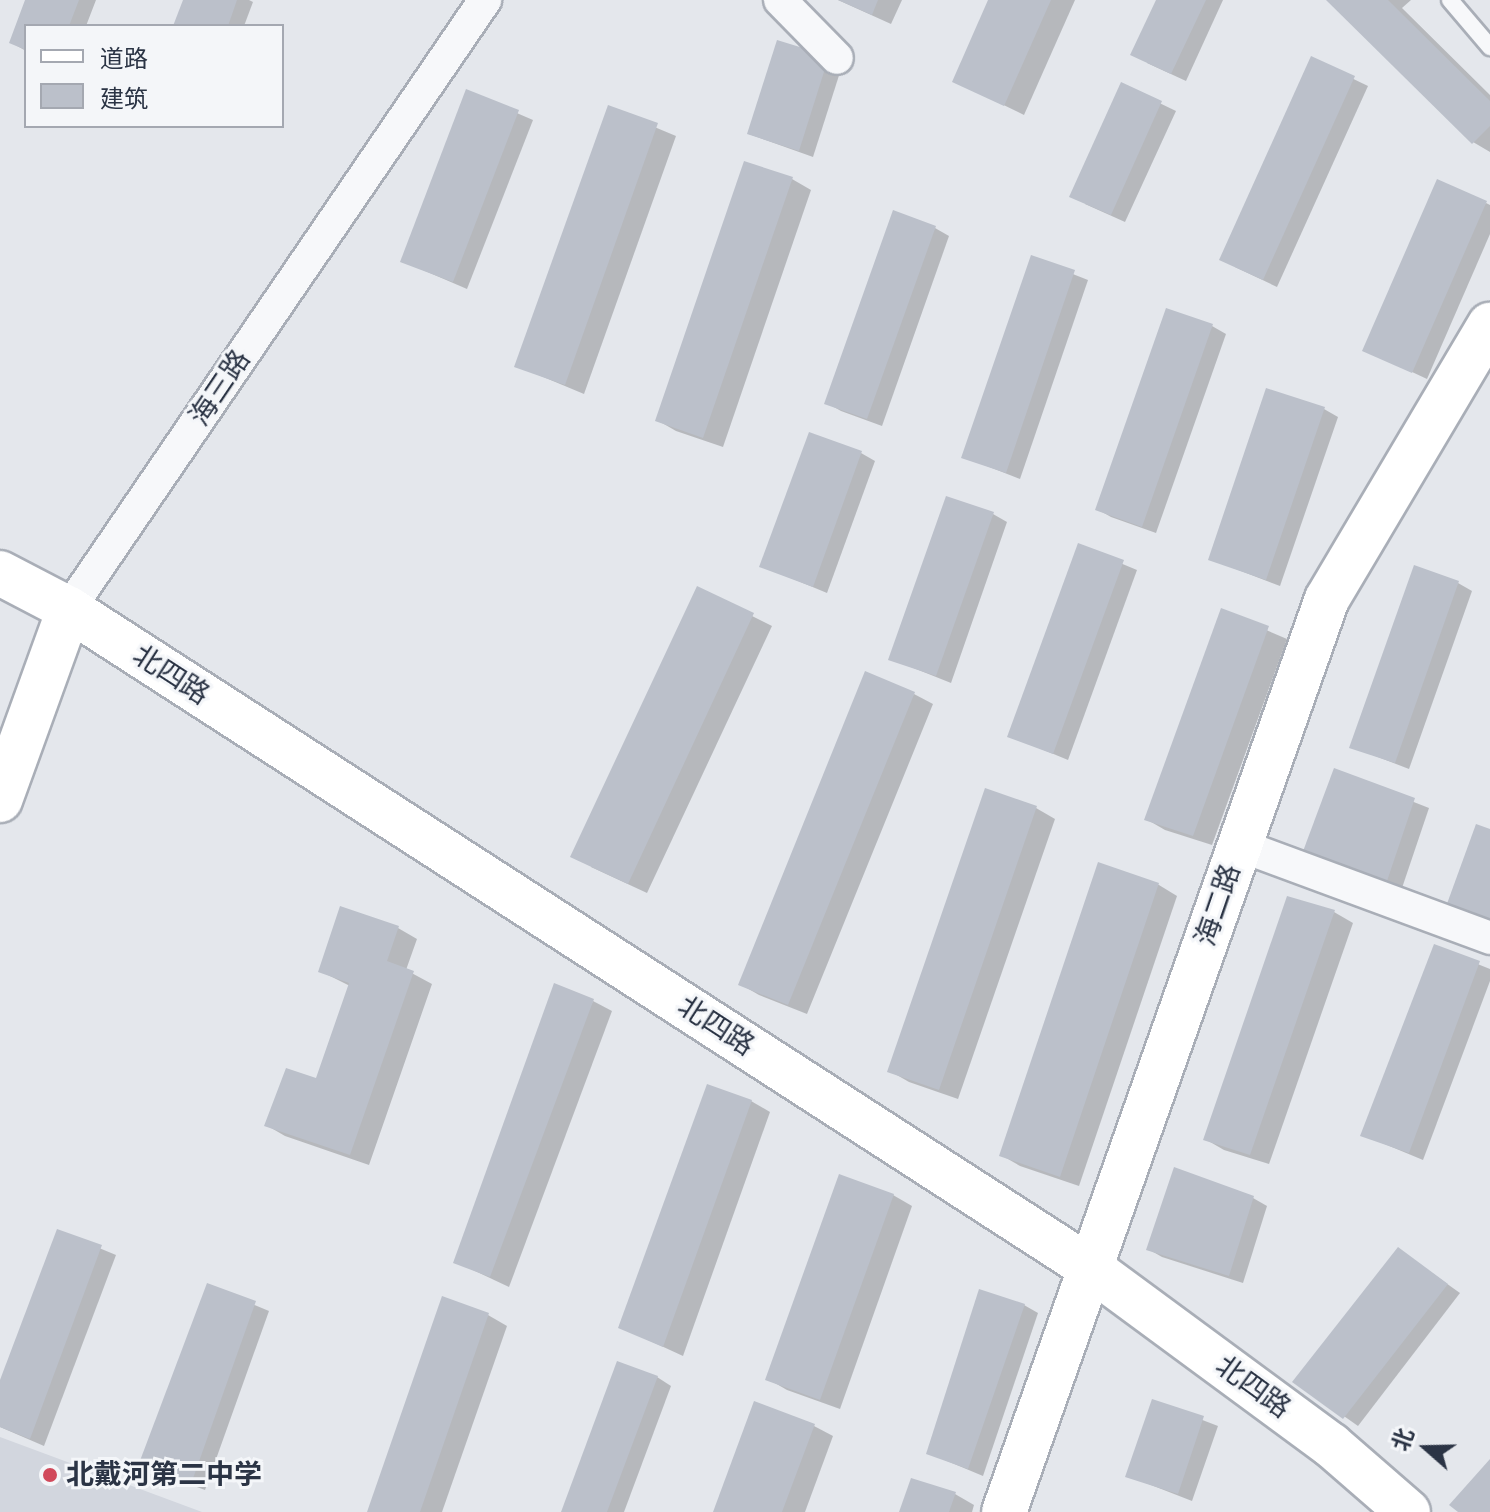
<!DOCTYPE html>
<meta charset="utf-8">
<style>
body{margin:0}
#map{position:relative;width:1490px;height:1512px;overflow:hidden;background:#e4e7ec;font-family:Karla,"Noto Sans SC",sans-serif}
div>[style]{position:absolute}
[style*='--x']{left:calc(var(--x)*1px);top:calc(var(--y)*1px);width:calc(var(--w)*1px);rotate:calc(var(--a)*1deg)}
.built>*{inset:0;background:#d2d6de}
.shadow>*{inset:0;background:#0003}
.building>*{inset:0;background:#bbc0ca}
.roads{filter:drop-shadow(2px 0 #a9aeb7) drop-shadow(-2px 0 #a9aeb7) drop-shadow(0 2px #a9aeb7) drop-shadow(0 -2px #a9aeb7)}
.lane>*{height:16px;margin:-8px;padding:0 8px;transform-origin:8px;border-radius:8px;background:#f7f8fa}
.street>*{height:32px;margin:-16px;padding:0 16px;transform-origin:16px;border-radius:16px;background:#f7f8fa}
.secondary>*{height:44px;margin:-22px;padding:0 22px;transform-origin:22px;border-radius:22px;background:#fff}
.dots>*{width:22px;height:22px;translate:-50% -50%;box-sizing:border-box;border:4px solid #f4f6f9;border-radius:50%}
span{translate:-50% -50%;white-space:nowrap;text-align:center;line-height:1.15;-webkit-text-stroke:6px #f4f6f9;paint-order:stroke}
.street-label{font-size:28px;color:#2b3445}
.poi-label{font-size:28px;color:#2b3445;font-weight:700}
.left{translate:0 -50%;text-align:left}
.legend{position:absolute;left:24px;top:24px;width:260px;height:104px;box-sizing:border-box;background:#f4f6f9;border:2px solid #a4a8b1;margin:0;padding:10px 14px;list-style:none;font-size:24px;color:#2b3445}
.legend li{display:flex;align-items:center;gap:16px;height:40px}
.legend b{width:40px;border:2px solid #a4a8b1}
.north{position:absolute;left:1386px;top:1408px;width:80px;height:80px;-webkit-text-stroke:6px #f4f6f9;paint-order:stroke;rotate:290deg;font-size:22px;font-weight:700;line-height:32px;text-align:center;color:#2b3445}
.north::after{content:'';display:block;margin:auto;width:28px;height:36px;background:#2b3445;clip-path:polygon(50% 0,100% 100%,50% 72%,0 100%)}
</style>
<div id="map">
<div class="built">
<div style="clip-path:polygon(0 1437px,202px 1512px,0 1512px)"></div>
</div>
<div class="shadow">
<div style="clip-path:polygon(27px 0,96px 0,86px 26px,26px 26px,26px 51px,12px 43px)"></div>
<div style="clip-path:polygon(185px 0,249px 0,253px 2px,244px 26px,175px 26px)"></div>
<div style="clip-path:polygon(838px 0,902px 0,891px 24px)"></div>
<div style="clip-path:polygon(990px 0,1075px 0,1024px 115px,954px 81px)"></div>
<div style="clip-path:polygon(1158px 0,1223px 0,1186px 81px,1147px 63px)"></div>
<div style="clip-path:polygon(1329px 0,1411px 0,1402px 8px,1490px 95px,1490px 152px,1473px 142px)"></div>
<div style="clip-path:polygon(778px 42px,842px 66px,813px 157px,749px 134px)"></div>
<div style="clip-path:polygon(1312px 59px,1368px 86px,1277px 287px,1235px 267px)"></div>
<div style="clip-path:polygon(1122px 85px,1176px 111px,1125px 222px,1085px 204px)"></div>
<div style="clip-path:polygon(468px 92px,533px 120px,467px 289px,402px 261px)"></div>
<div style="clip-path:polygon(609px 108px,676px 136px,584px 394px,517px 366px)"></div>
<div style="clip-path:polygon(792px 179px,811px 190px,723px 447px,676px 431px,657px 420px)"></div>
<div style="clip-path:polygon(1486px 203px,1490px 205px,1490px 234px,1427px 379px,1365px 350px)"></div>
<div style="clip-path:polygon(935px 228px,949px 236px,882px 426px,841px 411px,827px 403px)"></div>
<div style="clip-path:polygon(1032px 258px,1088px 280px,1020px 479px,964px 457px)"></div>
<div style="clip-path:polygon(1212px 326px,1226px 334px,1156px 533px,1111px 517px,1097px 509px)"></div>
<div style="clip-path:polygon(1324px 409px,1338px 417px,1280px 586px,1210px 559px)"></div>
<div style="clip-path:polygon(861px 453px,875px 461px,827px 593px,762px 566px)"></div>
<div style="clip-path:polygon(993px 514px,1007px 522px,951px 683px,891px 659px)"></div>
<div style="clip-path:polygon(1079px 546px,1137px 570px,1068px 760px,1010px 736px)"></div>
<div style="clip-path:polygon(1458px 583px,1472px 591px,1409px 769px,1352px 747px)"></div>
<div style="clip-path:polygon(698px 589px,772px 626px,647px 893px,591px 867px)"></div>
<div style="clip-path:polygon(1222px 611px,1287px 639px,1212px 845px,1165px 830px,1146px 819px)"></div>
<div style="clip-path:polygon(914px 694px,933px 704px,807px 1014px,759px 995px,740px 984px)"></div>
<div style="clip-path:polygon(1335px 771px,1429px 808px,1402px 888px,1319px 862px)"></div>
<div style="clip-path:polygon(986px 791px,1036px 808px,1055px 819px,958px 1099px,909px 1082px,890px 1071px)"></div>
<div style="clip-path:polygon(1100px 865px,1159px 885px,1177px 896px,1079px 1186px,1020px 1166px,1001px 1155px)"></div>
<div style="clip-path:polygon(1334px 912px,1353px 923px,1269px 1164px,1224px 1150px,1205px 1139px)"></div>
<div style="clip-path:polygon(398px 928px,417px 939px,406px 970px,432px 984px,369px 1165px,285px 1136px,266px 1125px,317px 1081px,350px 986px,320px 971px)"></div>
<div style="clip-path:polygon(1435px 947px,1490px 969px,1490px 981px,1423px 1160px,1363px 1135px)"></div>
<div style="clip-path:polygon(593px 1001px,612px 1011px,509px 1287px,456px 1262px)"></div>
<div style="clip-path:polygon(751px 1101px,770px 1112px,683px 1356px,620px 1327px)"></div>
<div style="clip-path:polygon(893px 1195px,912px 1206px,840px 1409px,787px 1390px,768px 1379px)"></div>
<div style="clip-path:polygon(1253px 1198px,1267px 1206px,1243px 1283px,1162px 1257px,1148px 1249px)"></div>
<div style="clip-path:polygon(58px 1231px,116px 1255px,44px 1446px,0 1427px,0 1386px)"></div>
<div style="clip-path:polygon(1398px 1249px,1460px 1293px,1358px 1426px,1294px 1381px)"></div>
<div style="clip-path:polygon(208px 1286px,269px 1311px,205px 1490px,140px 1466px)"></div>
<div style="clip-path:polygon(1024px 1305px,1038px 1313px,983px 1476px,928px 1453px)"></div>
<div style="clip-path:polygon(488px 1315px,507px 1326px,442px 1512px,369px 1512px)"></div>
<div style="clip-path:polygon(657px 1377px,671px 1386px,624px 1512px,563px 1512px)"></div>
<div style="clip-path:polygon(1153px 1401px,1218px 1426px,1192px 1501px,1128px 1476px)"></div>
<div style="clip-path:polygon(814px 1426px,833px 1436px,805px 1512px,716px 1512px)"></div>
<div style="clip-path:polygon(955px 1494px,974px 1505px,972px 1512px,901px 1512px)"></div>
</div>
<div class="building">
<div style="clip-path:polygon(25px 0,79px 0,69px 26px,26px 26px,26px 50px,9px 43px)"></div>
<div style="clip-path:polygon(183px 0,237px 0,228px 26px,173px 26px)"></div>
<div style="clip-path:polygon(838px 0,878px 0,872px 15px)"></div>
<div style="clip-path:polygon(988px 0,1051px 0,1004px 106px,952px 82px)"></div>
<div style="clip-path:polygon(1156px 0,1206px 0,1171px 74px,1130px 55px)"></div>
<div style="clip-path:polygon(1326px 0,1388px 0,1490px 101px,1490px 126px,1472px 144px)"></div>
<div style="clip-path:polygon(777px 40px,829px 56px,799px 151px,747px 134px)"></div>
<div style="clip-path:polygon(1311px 56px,1355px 76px,1263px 280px,1219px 260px)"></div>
<div style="clip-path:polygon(1121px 82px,1162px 101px,1111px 215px,1069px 197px)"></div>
<div style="clip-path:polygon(466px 89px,519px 110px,453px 282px,400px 262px)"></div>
<div style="clip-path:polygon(608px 105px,658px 123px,565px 385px,514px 367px)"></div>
<div style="clip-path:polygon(744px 161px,793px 177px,703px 438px,655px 421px)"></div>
<div style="clip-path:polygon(1437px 179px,1487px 201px,1412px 373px,1362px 351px)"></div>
<div style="clip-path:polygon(893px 210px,936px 226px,867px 419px,824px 404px)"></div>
<div style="clip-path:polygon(1031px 255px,1075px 270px,1006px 473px,961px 458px)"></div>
<div style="clip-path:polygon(1166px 308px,1213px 324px,1142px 527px,1095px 510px)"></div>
<div style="clip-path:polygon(1266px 388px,1325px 407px,1266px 580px,1208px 560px)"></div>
<div style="clip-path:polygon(809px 432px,862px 451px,813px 587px,759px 567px)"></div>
<div style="clip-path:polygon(946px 496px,994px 512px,936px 676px,888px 660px)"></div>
<div style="clip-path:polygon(1078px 543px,1124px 560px,1053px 754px,1007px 737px)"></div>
<div style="clip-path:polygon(1414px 565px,1459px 581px,1395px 763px,1349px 748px)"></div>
<div style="clip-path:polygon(697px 586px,754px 613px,628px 884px,570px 857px)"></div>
<div style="clip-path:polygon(1221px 608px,1269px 626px,1193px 836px,1144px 820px)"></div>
<div style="clip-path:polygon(865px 671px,915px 692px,788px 1005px,738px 985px)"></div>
<div style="clip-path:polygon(1334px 768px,1415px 798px,1387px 881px,1302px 854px)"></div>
<div style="clip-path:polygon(985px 788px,1037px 806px,939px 1090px,887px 1072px)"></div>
<div style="clip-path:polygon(1476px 824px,1490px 829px,1490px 927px,1444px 912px)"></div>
<div style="clip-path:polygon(1098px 862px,1159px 883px,1060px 1177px,999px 1156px)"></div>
<div style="clip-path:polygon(1287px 896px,1335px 910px,1250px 1155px,1203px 1140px)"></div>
<div style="clip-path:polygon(340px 906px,399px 926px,387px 961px,414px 971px,350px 1155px,264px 1126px,286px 1068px,316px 1078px,349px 983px,318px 972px)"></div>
<div style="clip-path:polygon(1434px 944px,1480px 961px,1409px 1153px,1360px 1136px)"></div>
<div style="clip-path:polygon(554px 983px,594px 999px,490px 1277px,453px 1263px)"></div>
<div style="clip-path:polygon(707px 1084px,752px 1100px,663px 1347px,618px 1328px)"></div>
<div style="clip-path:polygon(1174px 1167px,1254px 1196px,1229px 1276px,1146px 1250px)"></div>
<div style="clip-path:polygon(839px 1174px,894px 1194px,820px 1400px,765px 1380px)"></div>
<div style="clip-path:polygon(57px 1229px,102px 1245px,30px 1439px,0 1427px,0 1380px)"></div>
<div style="clip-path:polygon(1398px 1247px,1448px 1284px,1343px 1419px,1292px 1382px)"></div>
<div style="clip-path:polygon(207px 1283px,256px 1301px,191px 1484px,138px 1466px)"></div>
<div style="clip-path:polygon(979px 1289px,1025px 1304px,968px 1469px,926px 1454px)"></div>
<div style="clip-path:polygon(442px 1296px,489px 1313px,420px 1512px,367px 1512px)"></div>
<div style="clip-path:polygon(617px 1361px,658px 1376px,607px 1512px,561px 1512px)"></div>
<div style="clip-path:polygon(1152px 1399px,1204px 1416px,1178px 1494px,1125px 1477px)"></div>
<div style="clip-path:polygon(754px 1401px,815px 1424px,782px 1512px,713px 1512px)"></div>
<div style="clip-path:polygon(1490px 1459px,1490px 1512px,1458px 1512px,1449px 1505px)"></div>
<div style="clip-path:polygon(911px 1478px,956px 1492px,949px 1512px,899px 1512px)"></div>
</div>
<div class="roads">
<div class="lane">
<div style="--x:1450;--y:0;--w:62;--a:49.6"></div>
</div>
<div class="street">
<div style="--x:780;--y:0;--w:81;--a:45.5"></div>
<div style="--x:69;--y:609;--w:738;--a:-55.66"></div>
<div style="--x:1239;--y:845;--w:268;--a:20.3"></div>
</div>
<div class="secondary">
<div style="--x:0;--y:573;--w:78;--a:27.6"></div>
<div style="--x:69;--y:609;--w:1217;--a:32.83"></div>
<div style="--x:1092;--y:1269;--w:297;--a:36.4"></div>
<div style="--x:1331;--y:1445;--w:102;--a:41"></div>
<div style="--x:0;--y:800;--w:203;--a:-70.1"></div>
<div style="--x:1004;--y:1512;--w:968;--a:-70.52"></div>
<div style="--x:1327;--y:599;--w:319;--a:-59.3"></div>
</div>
</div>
<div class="dots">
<div style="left:50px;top:1475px;background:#d1495b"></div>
</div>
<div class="street-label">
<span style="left:220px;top:388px;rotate:-56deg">海三路</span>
<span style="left:171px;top:675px;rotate:33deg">北四路</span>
<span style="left:1218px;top:905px;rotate:-71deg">海二路</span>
<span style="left:716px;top:1026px;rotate:33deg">北四路</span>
<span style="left:1253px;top:1387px;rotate:36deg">北四路</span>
</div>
<div class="poi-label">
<span class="left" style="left:66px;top:1475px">北戴河第二中学</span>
</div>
<ul class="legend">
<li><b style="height:10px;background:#fff"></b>道路</li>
<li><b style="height:22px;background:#bbc0ca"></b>建筑</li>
</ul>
<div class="north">北</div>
</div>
